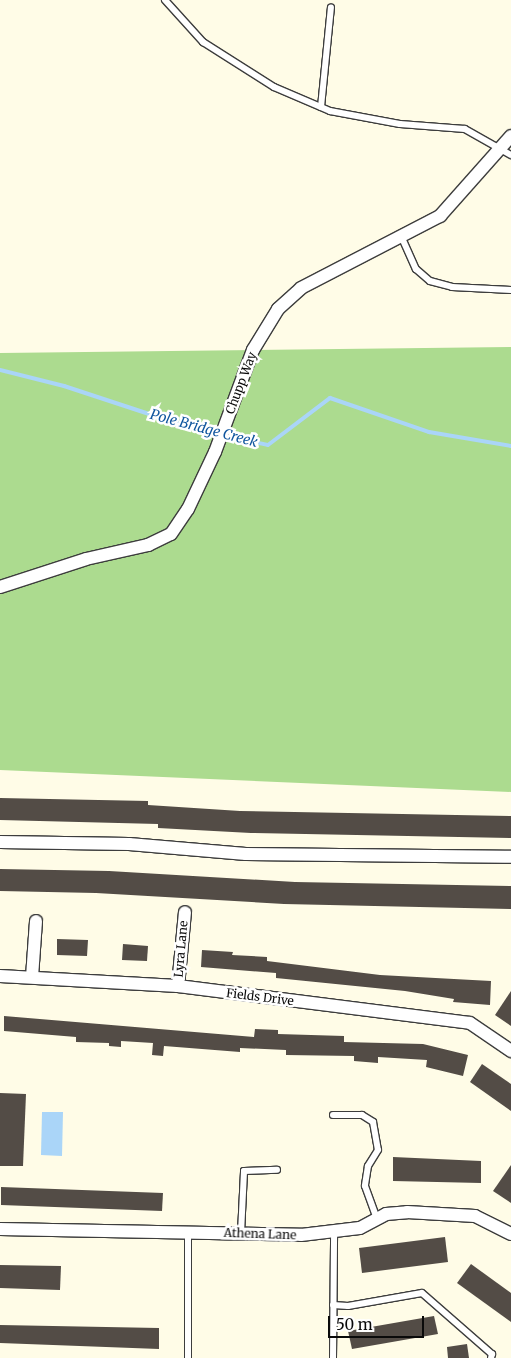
<!DOCTYPE html>
<style>
body{margin:0}
#map{position:relative;width:511px;height:1358px;overflow:hidden;background:#fffce7;font-family:Merriweather,serif}
div>[style]{position:absolute}
[style*='--x']{left:calc(var(--x)*1px);top:calc(var(--y)*1px);width:calc(var(--w)*1px);rotate:calc(var(--a)*1deg)}
.forest>*{inset:0;background:#acdb8f}
.water>*{inset:0;background:#aad5f8}
.stream>*{height:4px;margin:-2px;padding:0 2px;transform-origin:2px;border-radius:2px;background:#aad5f8}
.building>*{inset:0;background:#534c46}
.roads{filter:drop-shadow(1px 0 #3d3d3d) drop-shadow(-1px 0 #3d3d3d) drop-shadow(0 1px #3d3d3d) drop-shadow(0 -1px #3d3d3d)}
.lane>*{height:6px;margin:-3px;padding:0 3px;transform-origin:3px;border-radius:3px;background:#fff}
.street>*{height:12px;margin:-6px;padding:0 6px;transform-origin:6px;border-radius:6px;background:#fff}
span{translate:-50% -50%;white-space:nowrap;text-align:center;line-height:1.15;-webkit-text-stroke:5px #fff;paint-order:stroke}
.street-label{font-size:12px;color:#0a0a0a}
.water-label{font-size:14px;color:#10569e;font-style:italic}
.scale{position:absolute;left:328px;top:1316px;width:96px;height:22px;box-sizing:border-box;border:2px solid #0a0a0a;border-top:0;padding-left:6px;font-size:15px;line-height:18px;white-space:nowrap;color:#0a0a0a;-webkit-text-stroke:4px #fff;paint-order:stroke}
</style>
<div id="map">
<div class="forest">
<div style="clip-path:polygon(511px 347px,511px 792px,0 770px,0 353px)"></div>
</div>
<div class="water">
<div style="clip-path:polygon(42px 1112px,63px 1112px,62px 1156px,41px 1155px)"></div>
</div>
<div class="stream">
<div style="--x:0;--y:370;--w:66;--a:14"></div>
<div style="--x:64;--y:386;--w:144;--a:18.2"></div>
<div style="--x:201;--y:431;--w:68;--a:11.8"></div>
<div style="--x:268;--y:445;--w:78;--a:-37.2"></div>
<div style="--x:330;--y:398;--w:105;--a:19"></div>
<div style="--x:429;--y:432;--w:83;--a:9.7"></div>
</div>
<div class="building">
<div style="clip-path:polygon(0 798px,148px 801px,148px 805px,240px 811px,511px 816px,511px 838px,251px 833px,158px 828px,158px 824px,0 820px)"></div>
<div style="clip-path:polygon(0 869px,109px 871px,295px 882px,511px 886px,511px 909px,284px 904px,96px 893px,0 891px)"></div>
<div style="clip-path:polygon(57px 939px,88px 940px,87px 956px,57px 955px)"></div>
<div style="clip-path:polygon(123px 944px,148px 946px,147px 961px,122px 960px)"></div>
<div style="clip-path:polygon(202px 950px,233px 952px,232px 955px,267px 957px,267px 961px,380px 975px,491px 981px,490px 1005px,453px 1002px,454px 999px,405px 991px,276px 978px,276px 973px,201px 967px)"></div>
<div style="clip-path:polygon(511px 991px,511px 1026px,495px 1015px)"></div>
<div style="clip-path:polygon(4px 1016px,254px 1037px,255px 1029px,278px 1030px,278px 1034px,344px 1036px,344px 1042px,423px 1044px,468px 1055px,463px 1076px,426px 1067px,427px 1060px,378px 1057px,378px 1063px,354px 1061px,354px 1056px,286px 1055px,286px 1050px,240px 1048px,240px 1052px,164px 1046px,163px 1056px,152px 1055px,153px 1043px,121px 1041px,121px 1047px,109px 1046px,109px 1043px,76px 1042px,76px 1037px,4px 1031px)"></div>
<div style="clip-path:polygon(482px 1064px,511px 1084px,511px 1111px,470px 1082px)"></div>
<div style="clip-path:polygon(0 1093px,26px 1094px,23px 1166px,0 1166px)"></div>
<div style="clip-path:polygon(393px 1157px,481px 1161px,481px 1183px,393px 1181px)"></div>
<div style="clip-path:polygon(511px 1165px,511px 1203px,493px 1191px)"></div>
<div style="clip-path:polygon(1px 1187px,163px 1193px,162px 1211px,1px 1205px)"></div>
<div style="clip-path:polygon(445px 1237px,448px 1262px,362px 1273px,359px 1248px)"></div>
<div style="clip-path:polygon(471px 1264px,511px 1293px,511px 1322px,457px 1283px)"></div>
<div style="clip-path:polygon(0 1265px,61px 1266px,60px 1290px,0 1288px)"></div>
<div style="clip-path:polygon(434px 1316px,438px 1334px,352px 1349px,348px 1331px)"></div>
<div style="clip-path:polygon(0 1325px,159px 1328px,159px 1349px,0 1343px)"></div>
<div style="clip-path:polygon(467px 1344px,469px 1358px,448px 1358px,447px 1347px)"></div>
</div>
<div class="roads">
<div class="lane">
<div style="--x:165;--y:0;--w:57;--a:47.9"></div>
<div style="--x:203;--y:42;--w:84;--a:32.4"></div>
<div style="--x:274;--y:87;--w:61;--a:23.2"></div>
<div style="--x:330;--y:111;--w:71;--a:10.5"></div>
<div style="--x:400;--y:124;--w:65;--a:4.4"></div>
<div style="--x:465;--y:129;--w:53;--a:29.5"></div>
<div style="--x:321;--y:107;--w:100;--a:-84.3"></div>
<div style="--x:402;--y:238;--w:34;--a:66"></div>
<div style="--x:416;--y:269;--w:18;--a:41"></div>
<div style="--x:430;--y:281;--w:23;--a:15"></div>
<div style="--x:452;--y:287;--w:59;--a:2.9"></div>
<div style="--x:333;--y:1115;--w:29;--a:0"></div>
<div style="--x:362;--y:1115;--w:13;--a:32"></div>
<div style="--x:373;--y:1122;--w:28;--a:80"></div>
<div style="--x:378;--y:1150;--w:19;--a:122"></div>
<div style="--x:368;--y:1166;--w:20;--a:99"></div>
<div style="--x:365;--y:1186;--w:35;--a:70"></div>
<div style="--x:241;--y:1233;--w:62;--a:-87.2"></div>
<div style="--x:244;--y:1171;--w:33;--a:-2"></div>
<div style="--x:333;--y:1305;--w:15;--a:4"></div>
<div style="--x:348;--y:1306;--w:75;--a:-10"></div>
<div style="--x:422;--y:1293;--w:93;--a:41.1"></div>
<div style="--x:492;--y:1354;--w:4;--a:104"></div>
<div style="--x:188;--y:1358;--w:126;--a:-90"></div>
<div style="--x:333;--y:1358;--w:127;--a:-89.5"></div>
</div>
<div class="street">
<div style="--x:0;--y:587;--w:90;--a:-18"></div>
<div style="--x:86;--y:559;--w:64;--a:-12.7"></div>
<div style="--x:148;--y:545;--w:25;--a:-26"></div>
<div style="--x:171;--y:534;--w:30;--a:-56"></div>
<div style="--x:188;--y:509;--w:63;--a:-64.7"></div>
<div style="--x:215;--y:452;--w:109;--a:-69.6"></div>
<div style="--x:253;--y:350;--w:48;--a:-58.6"></div>
<div style="--x:278;--y:309;--w:31;--a:-42"></div>
<div style="--x:301;--y:288;--w:157;--a:-27.4"></div>
<div style="--x:440;--y:216;--w:107;--a:-48.4"></div>
<div style="--x:0;--y:842;--w:129;--a:0.9"></div>
<div style="--x:129;--y:844;--w:117;--a:4.9"></div>
<div style="--x:246;--y:854;--w:265;--a:0.6"></div>
<div style="--x:0;--y:976;--w:178;--a:3.2"></div>
<div style="--x:178;--y:986;--w:294;--a:7.2"></div>
<div style="--x:470;--y:1023;--w:50;--a:34.3"></div>
<div style="--x:32;--y:977;--w:56;--a:-85.9"></div>
<div style="--x:178;--y:986;--w:74;--a:-84.6"></div>
<div style="--x:0;--y:1229;--w:301;--a:1.1"></div>
<div style="--x:301;--y:1235;--w:59;--a:-6.8"></div>
<div style="--x:360;--y:1228;--w:30;--a:-28"></div>
<div style="--x:386;--y:1214;--w:21;--a:-5"></div>
<div style="--x:407;--y:1212;--w:68;--a:3.4"></div>
<div style="--x:475;--y:1216;--w:40;--a:26.6"></div>
</div>
</div>
<div class="street-label">
<span style="left:241px;top:383px;rotate:-69deg">Chupp Way</span>
<span style="left:181px;top:949px;rotate:-85deg">Lyra Lane</span>
<span style="left:260px;top:997px;rotate:7deg">Fields Drive</span>
<span style="left:260px;top:1234px;rotate:2deg">Athena Lane</span>
</div>
<div class="water-label">
<span style="left:204px;top:428px;rotate:15deg">Pole Bridge Creek</span>
</div>
<div class="scale">50 m</div>
</div>
